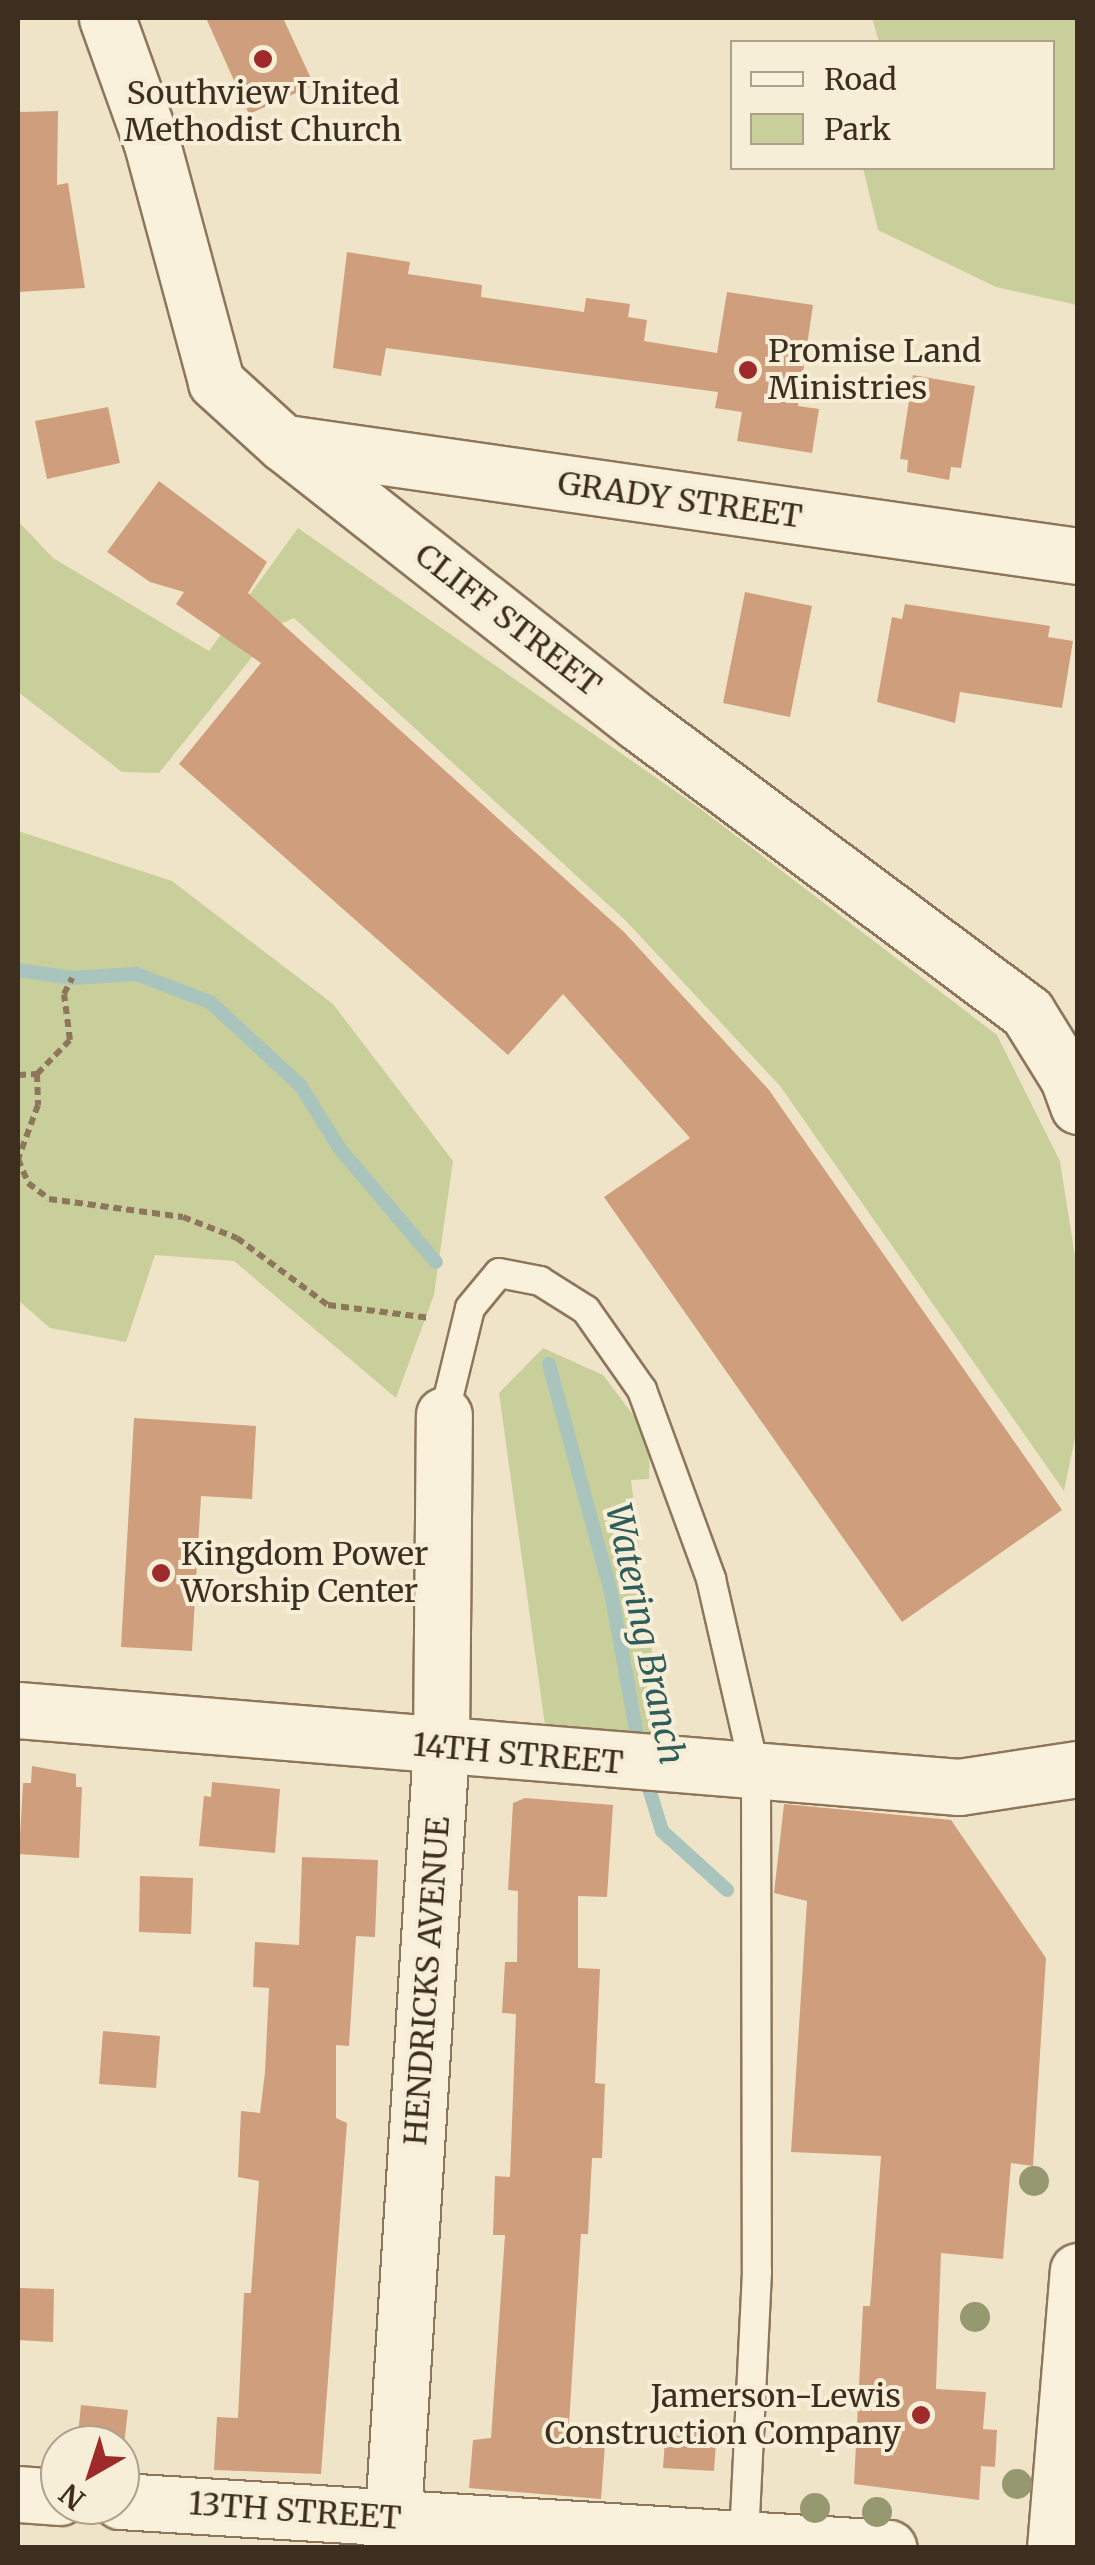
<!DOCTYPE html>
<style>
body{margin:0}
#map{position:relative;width:1095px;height:2565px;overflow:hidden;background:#f0e4c8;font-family:Merriweather,serif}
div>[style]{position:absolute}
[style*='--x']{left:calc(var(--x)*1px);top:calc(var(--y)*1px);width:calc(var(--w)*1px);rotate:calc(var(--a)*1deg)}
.green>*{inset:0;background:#c9cf9b}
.stream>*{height:14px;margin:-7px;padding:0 7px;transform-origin:7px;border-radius:7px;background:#a9c4bc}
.building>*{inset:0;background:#cf9f7d}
.path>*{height:6px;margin-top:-3px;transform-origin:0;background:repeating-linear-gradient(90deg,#8d765c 0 8px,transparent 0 13px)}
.roads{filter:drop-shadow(2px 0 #8d765c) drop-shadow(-2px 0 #8d765c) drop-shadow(0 2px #8d765c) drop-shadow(0 -2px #8d765c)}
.lane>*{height:28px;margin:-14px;padding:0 14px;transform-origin:14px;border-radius:14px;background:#faf1dc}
.street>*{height:55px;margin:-27.5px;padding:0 27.5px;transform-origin:27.5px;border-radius:27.5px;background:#faf1dc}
.trees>*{width:30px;height:30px;margin:-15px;border-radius:50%;background:#96986f}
.dots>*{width:28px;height:28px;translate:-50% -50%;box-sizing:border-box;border:5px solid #f7eed8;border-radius:50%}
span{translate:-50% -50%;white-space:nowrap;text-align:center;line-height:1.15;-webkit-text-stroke:8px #f7eed8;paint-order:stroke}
.poi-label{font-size:32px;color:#3d2e20}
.left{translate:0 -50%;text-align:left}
.right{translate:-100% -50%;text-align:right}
.street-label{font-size:32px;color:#3d2e20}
.water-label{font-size:35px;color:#2f5d5a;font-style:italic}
.frame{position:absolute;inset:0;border:20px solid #3d2e20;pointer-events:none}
.legend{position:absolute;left:730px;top:40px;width:325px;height:130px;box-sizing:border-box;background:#f7eed8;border:2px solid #ada18e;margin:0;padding:12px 18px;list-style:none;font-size:30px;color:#3d2e20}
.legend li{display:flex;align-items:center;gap:20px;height:50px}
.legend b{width:50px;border:2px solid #ada18e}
.north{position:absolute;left:40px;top:2425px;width:100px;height:100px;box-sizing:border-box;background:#f7eed8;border:2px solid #ada18e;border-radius:50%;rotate:219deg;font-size:28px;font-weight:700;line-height:40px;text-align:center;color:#3d2e20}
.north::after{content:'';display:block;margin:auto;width:35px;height:45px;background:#9e2a2b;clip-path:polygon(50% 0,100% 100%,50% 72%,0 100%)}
</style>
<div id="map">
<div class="green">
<div style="clip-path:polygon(872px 18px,1077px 18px,1077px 305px,996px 287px,878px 230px,863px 168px,1052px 168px,1052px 42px,879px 42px)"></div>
<div style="clip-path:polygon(18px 521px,53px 558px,209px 651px,298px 528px,698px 807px,997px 1035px,1060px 1161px,1077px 1269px,1077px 1428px,1064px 1491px,780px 1086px,626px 921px,294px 618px,278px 625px,159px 773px,122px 772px,18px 692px)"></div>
<div style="clip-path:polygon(18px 831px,172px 881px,333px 1004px,453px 1161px,434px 1295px,396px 1398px,234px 1261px,155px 1255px,126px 1342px,50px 1328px,18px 1300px)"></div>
<div style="clip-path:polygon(543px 1348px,603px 1375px,650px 1437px,649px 1479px,631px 1480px,663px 1742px,545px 1725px,499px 1393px)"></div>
</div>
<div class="stream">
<div style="--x:18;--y:970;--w:55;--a:8.4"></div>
<div style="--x:72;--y:978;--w:64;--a:-3.6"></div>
<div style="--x:136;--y:974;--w:79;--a:20.7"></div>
<div style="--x:210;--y:1002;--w:122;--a:42.7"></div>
<div style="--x:300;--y:1085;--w:75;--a:58"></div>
<div style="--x:340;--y:1149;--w:148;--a:49.7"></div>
<div style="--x:549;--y:1364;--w:236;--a:74.8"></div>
<div style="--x:611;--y:1592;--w:162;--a:79.7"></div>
<div style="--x:644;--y:1772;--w:62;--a:73"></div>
<div style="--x:662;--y:1831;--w:88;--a:42.2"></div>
</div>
<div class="building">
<div style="clip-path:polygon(206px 18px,283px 18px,314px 85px,249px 114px)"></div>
<div style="clip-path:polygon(58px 111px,57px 185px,68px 183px,85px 288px,18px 292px,18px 112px)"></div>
<div style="clip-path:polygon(347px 252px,410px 262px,408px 274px,482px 285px,481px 297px,584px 312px,586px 298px,630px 304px,628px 317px,647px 320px,644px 341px,717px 353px,727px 292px,813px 305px,798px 406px,819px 409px,812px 453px,737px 441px,742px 412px,715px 408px,718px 392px,386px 348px,381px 376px,333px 368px)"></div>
<div style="clip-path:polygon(913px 375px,975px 386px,961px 468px,951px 467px,949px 480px,907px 472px,908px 460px,900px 459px)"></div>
<div style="clip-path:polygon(108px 407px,120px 463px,47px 479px,35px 421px)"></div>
<div style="clip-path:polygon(159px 481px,267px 562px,248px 593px,624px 932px,769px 1090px,1062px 1510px,902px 1622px,604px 1197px,690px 1138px,563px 994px,508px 1055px,179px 764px,261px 663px,176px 604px,184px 592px,150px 582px,107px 552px)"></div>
<div style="clip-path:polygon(745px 592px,812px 606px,790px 717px,723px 703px)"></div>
<div style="clip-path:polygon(905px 604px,1050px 626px,1048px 637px,1073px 641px,1062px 708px,960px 692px,955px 723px,877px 702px,892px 617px,902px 619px)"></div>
<div style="clip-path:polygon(134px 1418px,256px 1426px,252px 1499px,201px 1496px,192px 1651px,121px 1647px)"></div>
<div style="clip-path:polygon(32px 1766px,76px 1774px,76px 1787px,82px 1787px,79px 1858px,19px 1854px,23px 1783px,31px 1783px)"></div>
<div style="clip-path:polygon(212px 1782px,280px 1789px,275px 1853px,199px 1846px,204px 1796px,211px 1797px)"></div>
<div style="clip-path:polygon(525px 1798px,613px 1805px,607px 1897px,578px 1896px,578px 1968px,600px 1969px,595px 2083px,605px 2084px,602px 2158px,592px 2158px,588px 2234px,581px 2234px,568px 2440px,605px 2444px,601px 2499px,469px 2488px,473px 2440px,491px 2438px,505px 2235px,493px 2235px,495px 2176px,510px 2177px,516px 2014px,502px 2013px,505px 1962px,517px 1962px,518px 1891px,508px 1890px,513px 1803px)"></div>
<div style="clip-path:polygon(784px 1804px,951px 1820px,1046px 1958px,1033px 2166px,1011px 2163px,1003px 2259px,941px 2253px,936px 2389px,986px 2392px,983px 2429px,997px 2430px,995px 2467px,981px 2466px,979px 2500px,854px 2484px,863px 2306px,870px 2306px,881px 2156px,791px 2152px,807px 1901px,774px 1893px)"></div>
<div style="clip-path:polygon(302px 1857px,378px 1860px,375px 1937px,356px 1936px,349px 2046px,336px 2045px,336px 2118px,347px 2123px,321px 2474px,214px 2470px,217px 2417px,238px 2418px,244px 2293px,251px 2293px,259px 2181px,238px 2177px,241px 2111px,260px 2113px,265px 2072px,269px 1988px,253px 1987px,255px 1942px,299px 1945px)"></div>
<div style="clip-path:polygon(140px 1876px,193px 1878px,191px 1934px,139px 1932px)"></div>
<div style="clip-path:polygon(103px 2031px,160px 2036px,156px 2088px,99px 2084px)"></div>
<div style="clip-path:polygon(18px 2288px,54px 2289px,53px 2342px,18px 2340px)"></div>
<div style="clip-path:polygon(81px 2405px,128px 2410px,124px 2445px,77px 2445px)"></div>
<div style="clip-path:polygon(666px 2425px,717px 2428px,714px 2471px,663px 2468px)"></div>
</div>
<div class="path">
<div style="--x:37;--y:1074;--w:47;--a:-45.9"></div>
<div style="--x:70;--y:1040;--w:46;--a:-97.4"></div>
<div style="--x:64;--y:994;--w:18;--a:-63"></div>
<div style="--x:18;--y:1075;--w:19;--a:-3"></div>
<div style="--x:37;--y:1074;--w:31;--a:88"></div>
<div style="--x:38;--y:1105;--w:58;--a:110.3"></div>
<div style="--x:18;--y:1159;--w:26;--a:67"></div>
<div style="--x:28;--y:1183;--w:26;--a:37"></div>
<div style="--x:49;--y:1199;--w:135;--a:7.7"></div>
<div style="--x:183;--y:1217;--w:58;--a:21.3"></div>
<div style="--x:237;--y:1238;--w:113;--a:36.4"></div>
<div style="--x:328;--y:1305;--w:103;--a:7.3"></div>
</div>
<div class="roads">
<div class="lane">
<div style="--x:444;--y:1415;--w:110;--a:-76.3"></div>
<div style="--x:470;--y:1308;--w:45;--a:-50.4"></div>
<div style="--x:499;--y:1273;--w:42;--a:11"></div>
<div style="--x:540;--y:1281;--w:54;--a:32.2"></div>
<div style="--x:586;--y:1310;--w:98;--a:55"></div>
<div style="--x:642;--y:1390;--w:201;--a:69.9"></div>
<div style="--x:711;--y:1579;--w:201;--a:77.1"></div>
<div style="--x:756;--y:1775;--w:497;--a:89.9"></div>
<div style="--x:757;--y:2272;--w:267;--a:92.8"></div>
</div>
<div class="street">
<div style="--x:107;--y:18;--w:134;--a:70.3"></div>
<div style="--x:152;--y:144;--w:246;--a:74.9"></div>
<div style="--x:216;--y:382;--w:91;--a:42.3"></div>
<div style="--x:283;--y:443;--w:453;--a:38.2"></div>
<div style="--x:639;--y:723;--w:484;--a:36.7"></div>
<div style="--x:1027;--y:1012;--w:78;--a:58.2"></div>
<div style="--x:1068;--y:1078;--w:30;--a:70"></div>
<div style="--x:286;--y:443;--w:800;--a:8.12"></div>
<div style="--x:18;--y:1710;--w:944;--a:4.68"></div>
<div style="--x:959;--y:1787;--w:120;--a:-8.6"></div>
<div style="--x:18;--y:2494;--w:42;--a:4.1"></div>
<div style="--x:120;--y:2501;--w:770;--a:3.5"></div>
<div style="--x:391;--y:2548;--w:803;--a:-86.43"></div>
<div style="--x:441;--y:1747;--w:332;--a:-89.5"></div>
<div style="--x:1055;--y:2548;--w:278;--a:-85.3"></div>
</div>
</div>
<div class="trees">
<div style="left:1034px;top:2181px"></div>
<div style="left:975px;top:2317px"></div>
<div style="left:1017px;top:2484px"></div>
<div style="left:815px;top:2508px"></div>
<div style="left:877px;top:2512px"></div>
</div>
<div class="dots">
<div style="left:263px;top:59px;background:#9e2a2b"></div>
<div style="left:748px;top:370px;background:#9e2a2b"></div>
<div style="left:161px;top:1573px;background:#9e2a2b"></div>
<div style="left:921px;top:2415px;background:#9e2a2b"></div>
</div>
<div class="poi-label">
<span style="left:263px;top:112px">Southview United<br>Methodist Church</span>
<span class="left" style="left:768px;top:370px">Promise Land<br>Ministries</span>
<span class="left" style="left:181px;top:1573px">Kingdom Power<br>Worship Center</span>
<span class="right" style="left:901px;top:2415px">Jamerson-Lewis<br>Construction Company</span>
</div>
<div class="street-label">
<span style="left:680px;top:500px;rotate:8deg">GRADY STREET</span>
<span style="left:508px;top:620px;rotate:38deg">CLIFF STREET</span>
<span style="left:518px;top:1754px;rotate:5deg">14TH STREET</span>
<span style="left:427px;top:1981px;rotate:-86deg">HENDRICKS AVENUE</span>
<span style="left:295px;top:2511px;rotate:4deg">13TH STREET</span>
</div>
<div class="water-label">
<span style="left:645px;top:1634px;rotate:78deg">Watering Branch</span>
</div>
<div class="frame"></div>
<ul class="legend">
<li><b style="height:12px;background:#faf1dc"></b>Road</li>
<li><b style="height:28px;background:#c9cf9b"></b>Park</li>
</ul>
<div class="north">N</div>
</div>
